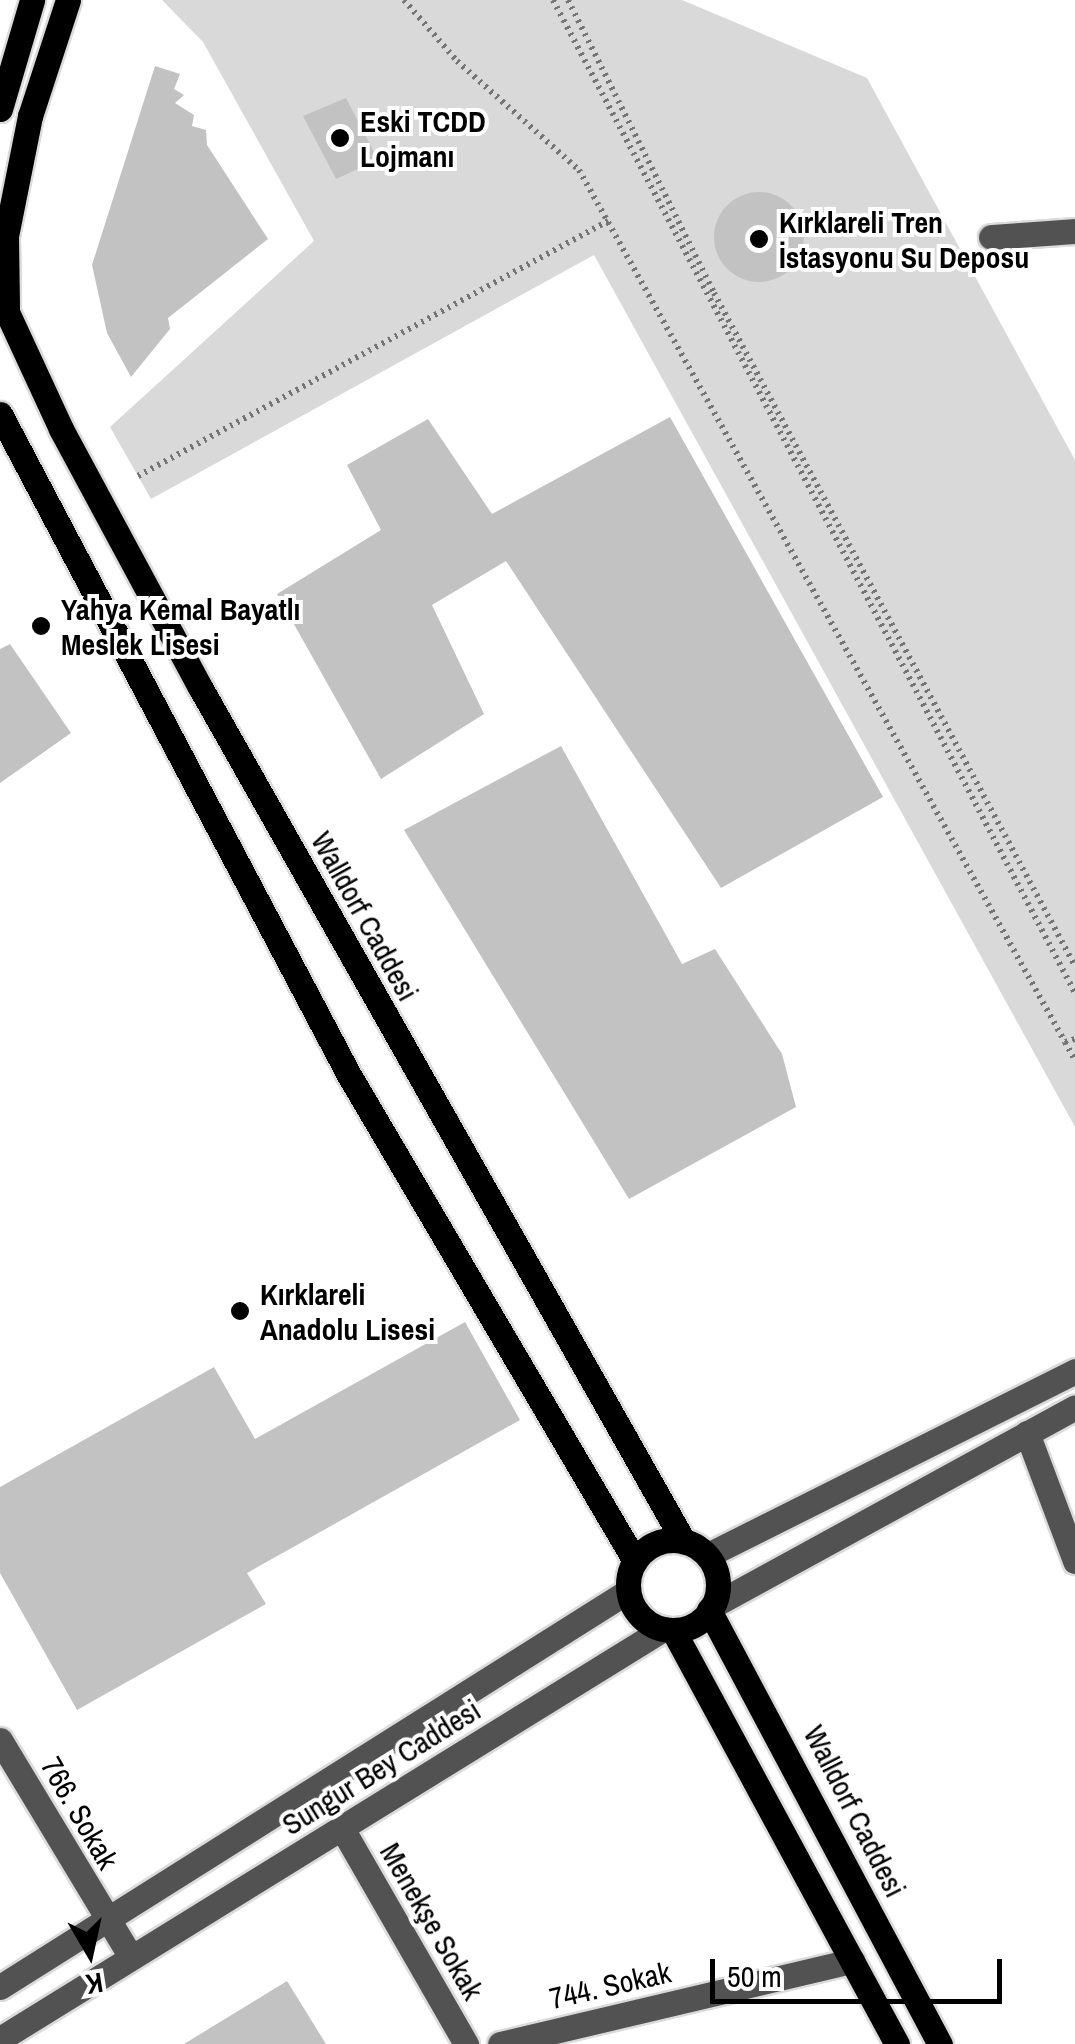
<!DOCTYPE html>
<meta charset="utf-8">
<style>
body{margin:0}
#map{position:relative;width:1075px;height:2044px;overflow:hidden;background:#fff;font-family:"Archivo Narrow",sans-serif}
div>[style]{position:absolute}
[style*='--x']{left:calc(var(--x)*1px);top:calc(var(--y)*1px);width:calc(var(--w)*1px);rotate:calc(var(--a)*1deg)}
.green>*{inset:0;background:#d9d9d9}
.building>*{inset:0;background:#c2c2c2}
.round{border-radius:50%}
.path>*{height:6px;margin-top:-3px;transform-origin:0;background:repeating-linear-gradient(90deg,#747474 0 2.5px,transparent 0 7.5px)}
.roads{filter:drop-shadow(2px 0 #dbdbdb) drop-shadow(-2px 0 #dbdbdb) drop-shadow(0 2px #dbdbdb) drop-shadow(0 -2px #dbdbdb)}
.minor>*{height:25px;margin:-12.5px;padding:0 12.5px;transform-origin:12.5px;border-radius:12.5px;background:#525252}
.major>*{height:25px;margin:-12.5px;padding:0 12.5px;transform-origin:12.5px;border-radius:12.5px;background:#000}
.major>.ring{margin:-12.5px;padding:0;box-sizing:content-box;background:none;border:25px solid #000;border-radius:50%}
.dots>*{width:28px;height:28px;translate:-50% -50%;box-sizing:border-box;border:5px solid #fff;border-radius:50%}
span{translate:-50% -50%;white-space:nowrap;text-align:center;line-height:1.15;-webkit-text-stroke:8px #fff;paint-order:stroke}
.poi-label{font-size:30px;color:#000;font-weight:700}
.left{translate:0 -50%;text-align:left}
.street-label{font-size:30px;color:#000}
.north{position:absolute;left:40px;top:1904px;width:100px;height:100px;-webkit-text-stroke:8px #fff;paint-order:stroke;rotate:171deg;font-size:28px;font-weight:700;line-height:40px;text-align:center;color:#000}
.north::after{content:'';display:block;margin:auto;width:35px;height:45px;background:#000;clip-path:polygon(50% 0,100% 100%,50% 72%,0 100%)}
.scale{position:absolute;left:710px;top:1959px;width:292px;height:45px;box-sizing:border-box;border:5px solid #000;border-top:0;padding-left:12px;font-size:30px;line-height:35px;white-space:nowrap;color:#000;-webkit-text-stroke:8px #fff;paint-order:stroke}
</style>
<div id="map">
<div class="green">
<div style="clip-path:polygon(162px 0,682px 0,867px 78px,1075px 460px,1075px 1127px,594px 255px,151px 499px,110px 427px,314px 241px,203px 42px)"></div>
</div>
<div class="building">
<div style="clip-path:polygon(155px 66px,180px 74px,174px 89px,184px 95px,175px 103px,194px 115px,192px 126px,206px 130px,207px 145px,268px 239px,168px 318px,170px 329px,131px 377px,107px 333px,92px 265px)"></div>
<div style="clip-path:polygon(346px 98px,378px 160px,336px 179px,303px 116px)"></div>
<div class="round" style="left:714px;top:192px;width:90px;height:90px"></div>
<div style="clip-path:polygon(670px 417px,883px 797px,721px 888px,506px 561px,432px 605px,484px 714px,381px 779px,277px 594px,381px 530px,347px 465px,428px 419px,492px 514px)"></div>
<div style="clip-path:polygon(10px 644px,71px 733px,0 783px,0 649px)"></div>
<div style="clip-path:polygon(561px 746px,682px 964px,715px 949px,782px 1054px,796px 1107px,629px 1199px,404px 830px)"></div>
<div style="clip-path:polygon(465px 1322px,520px 1420px,247px 1573px,266px 1604px,77px 1710px,0 1573px,0 1487px,214px 1367px,255px 1439px)"></div>
<div style="clip-path:polygon(287px 1981px,326px 2044px,184px 2044px)"></div>
</div>
<div class="path">
<div style="--x:404;--y:0;--w:81;--a:49"></div>
<div style="--x:457;--y:61;--w:164;--a:41.8"></div>
<div style="--x:579;--y:170;--w:998;--a:60.87"></div>
<div style="--x:1065;--y:1042;--w:10;--a:-17"></div>
<div style="--x:553;--y:0;--w:1122;--a:62.27"></div>
<div style="--x:568;--y:0;--w:327;--a:63.5"></div>
<div style="--x:714;--y:293;--w:764;--a:61.79"></div>
<div style="--x:138;--y:476;--w:535;--a:-28.48"></div>
<div style="--x:1065;--y:1042;--w:21;--a:61"></div>
</div>
<div class="roads">
<div class="minor">
<div style="--x:991;--y:237;--w:84;--a:-4.1"></div>
<div style="--x:1027;--y:1433;--w:137;--a:69.4"></div>
<div style="--x:708;--y:1555;--w:411;--a:-26.6"></div>
<div style="--x:712;--y:1606;--w:414;--a:-28.7"></div>
<div style="--x:0;--y:1740;--w:253;--a:58.9"></div>
<div style="--x:343;--y:1830;--w:247;--a:60.1"></div>
<div style="--x:0;--y:1987;--w:742;--a:-32.23"></div>
<div style="--x:0;--y:2039;--w:780;--a:-31.73"></div>
<div style="--x:500;--y:2044;--w:362;--a:-13.3"></div>
</div>
<div class="major">
<div style="--x:68;--y:0;--w:122;--a:108.1"></div>
<div style="--x:30;--y:116;--w:122;--a:101.3"></div>
<div style="--x:6;--y:236;--w:76;--a:89.2"></div>
<div style="--x:7;--y:312;--w:129;--a:65.2"></div>
<div style="--x:61;--y:429;--w:293;--a:61.7"></div>
<div style="--x:200;--y:687;--w:982;--a:60.49"></div>
<div style="--x:0;--y:109;--w:114;--a:-73.6"></div>
<div style="--x:0;--y:414;--w:747;--a:62.17"></div>
<div style="--x:349;--y:1075;--w:564;--a:59.52"></div>
<div class="ring" style="left:628px;top:1540px;width:65px;height:65px"></div>
<div style="--x:709;--y:1610;--w:492;--a:62"></div>
<div style="--x:673;--y:1630;--w:471;--a:61.6"></div>
</div>
</div>
<div class="dots">
<div style="left:340px;top:138px;background:#000"></div>
<div style="left:759px;top:239px;background:#000"></div>
<div style="left:41px;top:626px;background:#000"></div>
<div style="left:240px;top:1311px;background:#000"></div>
</div>
<div class="poi-label">
<span class="left" style="left:360px;top:138px">Eski TCDD<br>Lojmanı</span>
<span class="left" style="left:779px;top:239px">Kırklareli Tren<br>İstasyonu Su Deposu</span>
<span class="left" style="left:61px;top:626px">Yahya Kemal Bayatlı<br>Meslek Lisesi</span>
<span class="left" style="left:260px;top:1311px">Kırklareli<br>Anadolu Lisesi</span>
</div>
<div class="street-label">
<span style="left:365px;top:916px;rotate:61deg">Walldorf Caddesi</span>
<span style="left:381px;top:1767px;rotate:-32deg">Sungur Bey Caddesi</span>
<span style="left:855px;top:1811px;rotate:63deg">Walldorf Caddesi</span>
<span style="left:80px;top:1813px;rotate:60deg">766. Sokak</span>
<span style="left:432px;top:1921px;rotate:60deg">Menekşe Sokak</span>
<span style="left:610px;top:1985px;rotate:-13deg">744. Sokak</span>
</div>
<div class="north">K</div>
<div class="scale">50 m</div>
</div>
